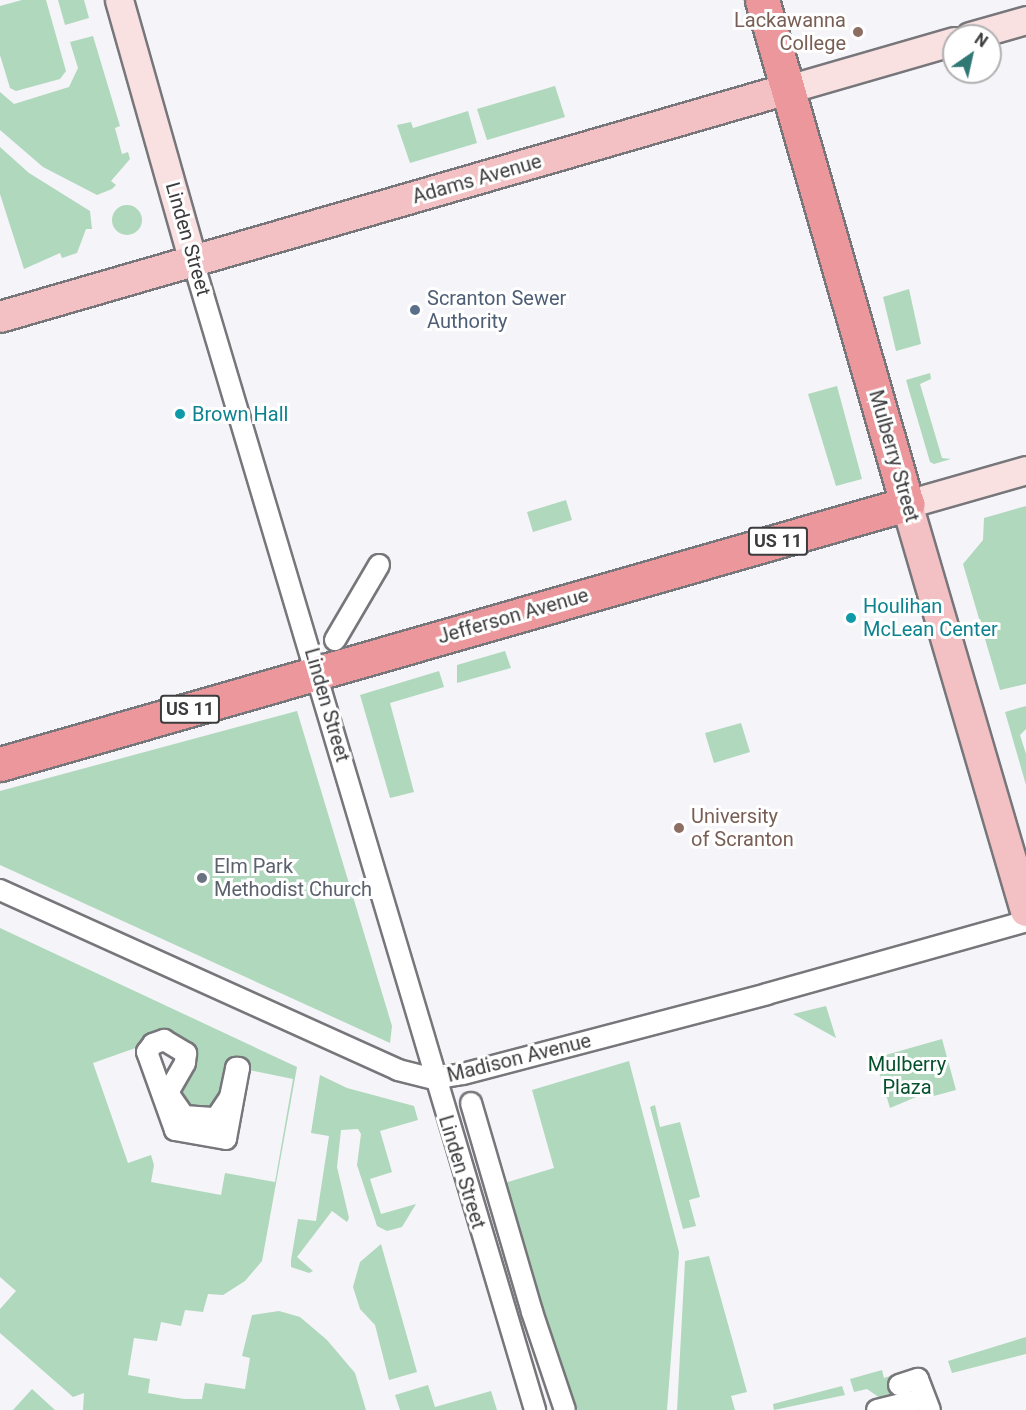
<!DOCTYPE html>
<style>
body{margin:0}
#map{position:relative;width:1026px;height:1410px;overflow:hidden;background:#f5f4f9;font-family:Roboto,sans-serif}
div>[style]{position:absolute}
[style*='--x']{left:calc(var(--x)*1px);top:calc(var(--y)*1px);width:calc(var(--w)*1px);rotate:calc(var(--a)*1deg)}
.green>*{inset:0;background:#afd8bc}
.round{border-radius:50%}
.roads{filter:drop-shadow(2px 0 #77777b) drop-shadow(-2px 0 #77777b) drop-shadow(0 2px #77777b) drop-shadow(0 -2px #77777b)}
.street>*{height:20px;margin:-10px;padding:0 10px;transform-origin:10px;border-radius:10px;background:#fff}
.secondary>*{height:27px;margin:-13.5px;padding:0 13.5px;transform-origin:13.5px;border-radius:13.5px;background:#f9e0e1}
.primary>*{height:30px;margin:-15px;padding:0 15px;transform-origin:15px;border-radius:15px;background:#f3c1c3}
.highway>*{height:33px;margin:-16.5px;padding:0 16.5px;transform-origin:16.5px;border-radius:16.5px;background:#eb979b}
.dots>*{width:16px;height:16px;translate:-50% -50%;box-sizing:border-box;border:3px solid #fff;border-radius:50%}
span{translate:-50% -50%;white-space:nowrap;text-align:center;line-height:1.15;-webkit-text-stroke:6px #fff;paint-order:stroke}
.shield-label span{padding:2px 4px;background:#fff;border:2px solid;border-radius:4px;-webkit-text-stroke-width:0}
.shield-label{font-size:18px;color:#3c3c3e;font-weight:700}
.education-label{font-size:20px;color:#785e54}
.right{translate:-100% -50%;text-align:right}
.left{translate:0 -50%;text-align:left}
.street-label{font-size:20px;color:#3c3c3e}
.service-label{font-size:20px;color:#4e5e75}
.culture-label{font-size:20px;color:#0d838f}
.worship-label{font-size:20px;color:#5b616d}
.park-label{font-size:20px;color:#06512d}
.north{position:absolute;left:942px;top:24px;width:60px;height:60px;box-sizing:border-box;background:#fff;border:2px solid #b1b1b2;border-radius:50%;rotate:34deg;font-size:16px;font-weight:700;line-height:24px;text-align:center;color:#3c3c3e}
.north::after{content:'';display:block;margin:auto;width:21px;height:27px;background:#2f7874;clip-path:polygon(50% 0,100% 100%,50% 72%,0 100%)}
</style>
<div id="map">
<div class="green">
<div style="clip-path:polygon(22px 0,46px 0,66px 71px,60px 79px,16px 91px,10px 88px,0 55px,0 6px)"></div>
<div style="clip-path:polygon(58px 0,84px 0,89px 18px,65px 25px)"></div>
<div style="clip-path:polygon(93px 36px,120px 126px,115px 128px,122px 154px,128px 152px,130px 159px,111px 181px,116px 185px,112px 189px,97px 195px,43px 167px,0 130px,0 92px,14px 104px,69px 87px,78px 68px,70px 42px)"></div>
<div style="clip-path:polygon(555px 86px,565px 117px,487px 140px,477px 109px)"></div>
<div style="clip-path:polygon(468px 111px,477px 143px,410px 163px,397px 125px,411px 122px,413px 128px)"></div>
<div style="clip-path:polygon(0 147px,29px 173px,90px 211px,92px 229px,86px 229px,77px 253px,62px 258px,60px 253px,24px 269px,0 194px)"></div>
<div class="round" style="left:112px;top:205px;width:30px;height:30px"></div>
<div style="clip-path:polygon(909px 289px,921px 344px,896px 351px,883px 297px)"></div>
<div style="clip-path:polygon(930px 373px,931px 379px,920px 384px,942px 458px,951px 459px,934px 464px,930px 462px,906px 380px)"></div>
<div style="clip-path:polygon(837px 386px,862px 479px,836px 486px,808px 394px)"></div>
<div style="clip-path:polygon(566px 500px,572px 520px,533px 532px,527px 512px)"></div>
<div style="clip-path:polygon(1026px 506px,1026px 684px,1000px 690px,963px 564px,983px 540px,984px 518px)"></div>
<div style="clip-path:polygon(505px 651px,511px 668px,457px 683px,457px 665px)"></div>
<div style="clip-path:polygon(439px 671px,444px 687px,390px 703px,414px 792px,390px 798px,360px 695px)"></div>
<div style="clip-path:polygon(1026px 706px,1026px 729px,1020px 735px,1026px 754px,1026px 785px,1005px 712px)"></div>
<div style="clip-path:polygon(297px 711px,392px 1026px,390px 1043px,0 865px,0 791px)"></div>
<div style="clip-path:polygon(741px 723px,750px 752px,714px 763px,705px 733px)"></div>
<div style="clip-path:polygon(evenodd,0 928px,297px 1067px,262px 1261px,245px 1281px,223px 1295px,208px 1294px,203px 1312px,185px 1310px,181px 1326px,161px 1322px,157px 1341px,134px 1338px,128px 1375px,150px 1379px,148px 1393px,184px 1399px,202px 1399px,205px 1383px,245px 1389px,250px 1358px,242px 1356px,252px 1315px,279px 1311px,300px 1317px,327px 1340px,355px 1373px,366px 1410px,83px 1410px,84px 1393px,73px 1397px,0 1333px,0 1309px,16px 1291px,0 1277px,0 928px,144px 1045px,187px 1058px,175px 1105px,222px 1112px,239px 1068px,293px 1079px,275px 1182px,225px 1173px,221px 1195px,151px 1182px,154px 1165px,151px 1155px,128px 1163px,93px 1063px,144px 1045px)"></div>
<div style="clip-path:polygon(826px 1006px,836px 1038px,793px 1014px)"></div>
<div style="clip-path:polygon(942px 1039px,956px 1090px,930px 1097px,928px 1092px,890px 1108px,875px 1058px)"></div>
<div style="clip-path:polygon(629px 1061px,679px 1252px,667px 1410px,578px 1410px,532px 1294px,501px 1184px,554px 1168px,532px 1090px)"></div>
<div style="clip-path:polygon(320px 1075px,347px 1088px,414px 1106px,418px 1120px,380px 1131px,392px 1172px,370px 1179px,381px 1214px,416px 1204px,402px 1227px,387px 1231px,377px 1226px,357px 1165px,361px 1134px,358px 1129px,341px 1130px,337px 1167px,349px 1218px,347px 1222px,332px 1211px,297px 1257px,313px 1271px,309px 1273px,291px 1267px,291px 1260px,298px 1219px,316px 1221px,329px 1136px,311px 1133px)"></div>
<div style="clip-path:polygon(655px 1105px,660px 1127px,680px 1122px,700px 1197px,689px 1200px,696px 1226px,683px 1229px,650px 1107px)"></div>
<div style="clip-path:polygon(381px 1244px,417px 1372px,389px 1380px,375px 1325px,360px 1309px,353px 1287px,360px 1262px)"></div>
<div style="clip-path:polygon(709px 1256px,747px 1392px,731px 1396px,735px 1410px,677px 1410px,685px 1261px)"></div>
<div style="clip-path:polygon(1026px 1337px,1026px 1354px,952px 1373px,948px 1361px)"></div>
<div style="clip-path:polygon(882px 1370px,884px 1378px,890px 1376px,893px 1388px,889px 1397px,880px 1398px,867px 1389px,854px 1392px,850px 1379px)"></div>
<div style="clip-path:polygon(428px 1385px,435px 1407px,491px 1391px,497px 1410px,400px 1410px,395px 1395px)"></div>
<div style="clip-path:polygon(842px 1386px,845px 1395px,774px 1410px,773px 1404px)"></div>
<div style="clip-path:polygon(32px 1389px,55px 1410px,13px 1410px)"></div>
</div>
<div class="roads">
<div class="street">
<div style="--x:193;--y:261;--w:1199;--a:73.42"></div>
<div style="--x:335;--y:640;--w:87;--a:-59.6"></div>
<div style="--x:0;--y:890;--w:437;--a:24.3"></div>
<div style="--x:398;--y:1070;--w:37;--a:14"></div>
<div style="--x:434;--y:1079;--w:29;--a:-10"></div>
<div style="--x:463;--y:1074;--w:314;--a:-14.7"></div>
<div style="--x:767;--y:994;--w:269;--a:-15.7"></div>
<div style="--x:164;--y:1040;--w:26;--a:31"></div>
<div style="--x:186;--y:1053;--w:10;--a:96"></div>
<div style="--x:185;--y:1063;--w:34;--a:120"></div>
<div style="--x:168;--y:1093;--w:28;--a:55"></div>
<div style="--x:184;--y:1116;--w:32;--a:4"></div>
<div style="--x:216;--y:1118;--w:25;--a:-56"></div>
<div style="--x:230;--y:1097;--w:30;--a:-78"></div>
<div style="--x:236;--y:1068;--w:3;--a:0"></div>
<div style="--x:239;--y:1068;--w:72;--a:100.4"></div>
<div style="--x:226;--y:1139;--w:52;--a:-170"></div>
<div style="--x:175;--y:1130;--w:83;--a:-109.7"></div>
<div style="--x:147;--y:1052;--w:10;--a:-53"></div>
<div style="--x:153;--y:1044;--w:12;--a:-20"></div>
<div style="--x:471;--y:1103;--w:218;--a:73.7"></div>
<div style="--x:532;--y:1312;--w:103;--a:71.4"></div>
<div style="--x:899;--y:1385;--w:20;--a:-18"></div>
<div style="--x:918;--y:1379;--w:33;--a:69"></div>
<div style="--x:877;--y:1410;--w:49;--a:-14"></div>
</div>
<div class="secondary">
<div style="--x:119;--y:0;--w:271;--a:74.2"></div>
<div style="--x:970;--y:36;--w:58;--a:-15.9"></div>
<div style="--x:788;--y:89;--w:173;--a:-16.1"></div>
<div style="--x:907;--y:504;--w:124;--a:-15.9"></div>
</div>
<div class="primary">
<div style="--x:0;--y:317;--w:820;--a:-16.14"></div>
<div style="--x:907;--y:504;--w:424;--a:73.7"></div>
</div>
<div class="highway">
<div style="--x:0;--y:764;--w:944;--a:-16"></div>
<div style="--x:907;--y:504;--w:524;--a:-106.05"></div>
</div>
</div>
<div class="dots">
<div style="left:858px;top:32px;background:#8d6e63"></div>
<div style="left:415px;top:310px;background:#5c6f8a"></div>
<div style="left:180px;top:414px;background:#0f9aa8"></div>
<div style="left:851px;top:618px;background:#0f9aa8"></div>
<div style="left:679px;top:828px;background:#8d6e63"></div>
<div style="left:202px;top:878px;background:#6b7280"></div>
</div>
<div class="shield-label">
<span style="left:778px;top:541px">US 11</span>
<span style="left:190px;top:709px">US 11</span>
</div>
<div class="education-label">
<span class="right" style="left:846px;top:32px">Lackawanna<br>College</span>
<span class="left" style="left:691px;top:828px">University<br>of Scranton</span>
</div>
<div class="street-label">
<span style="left:477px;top:179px;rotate:-16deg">Adams Avenue</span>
<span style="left:188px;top:239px;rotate:74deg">Linden Street</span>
<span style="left:894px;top:456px;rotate:74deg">Mulberry Street</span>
<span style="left:513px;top:616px;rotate:-16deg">Jefferson Avenue</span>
<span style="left:327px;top:705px;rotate:74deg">Linden Street</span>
<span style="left:519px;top:1058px;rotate:-14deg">Madison Avenue</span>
<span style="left:462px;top:1172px;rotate:73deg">Linden Street</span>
</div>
<div class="service-label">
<span class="left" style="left:427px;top:310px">Scranton Sewer<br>Authority</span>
</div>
<div class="culture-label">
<span class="left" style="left:192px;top:414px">Brown Hall</span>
<span class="left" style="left:863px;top:618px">Houlihan<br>McLean Center</span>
</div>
<div class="worship-label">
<span class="left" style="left:214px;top:878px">Elm Park<br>Methodist Church</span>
</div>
<div class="park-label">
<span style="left:907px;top:1076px">Mulberry<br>Plaza</span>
</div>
<div class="north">N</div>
</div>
